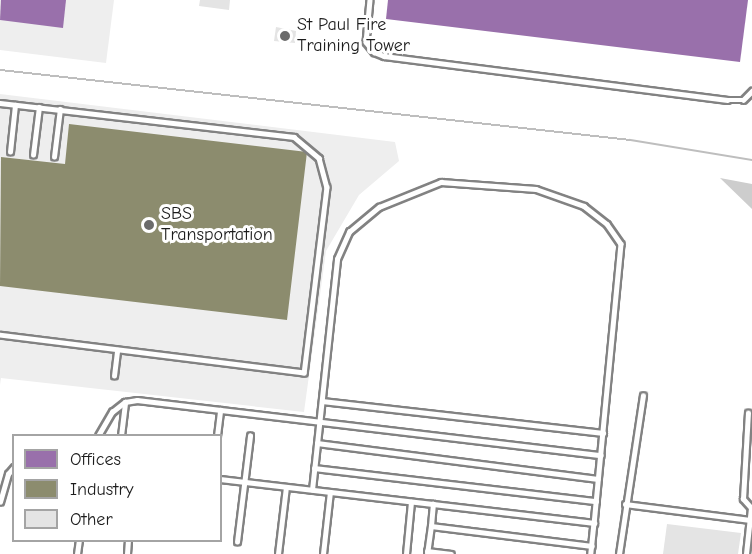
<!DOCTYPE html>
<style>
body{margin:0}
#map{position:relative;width:752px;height:554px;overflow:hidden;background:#fff;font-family:"Comic Neue",sans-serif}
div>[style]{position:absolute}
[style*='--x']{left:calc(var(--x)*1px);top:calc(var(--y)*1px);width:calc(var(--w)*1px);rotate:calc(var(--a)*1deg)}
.built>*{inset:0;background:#eee}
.water>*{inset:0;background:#cdcdcd}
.offices>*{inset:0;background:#9970ab}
.industry>*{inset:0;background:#8c8c6e}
.building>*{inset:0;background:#e4e4e4}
.roads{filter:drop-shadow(2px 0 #828282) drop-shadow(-2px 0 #828282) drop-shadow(0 2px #828282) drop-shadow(0 -2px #828282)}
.lane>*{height:4.5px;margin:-2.25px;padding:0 2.25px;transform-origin:2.25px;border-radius:2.25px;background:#fff}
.rail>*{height:2px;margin:-1px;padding:0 1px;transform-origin:1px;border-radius:1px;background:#bebebe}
.dots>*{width:16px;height:16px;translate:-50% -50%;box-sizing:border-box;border:3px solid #fff;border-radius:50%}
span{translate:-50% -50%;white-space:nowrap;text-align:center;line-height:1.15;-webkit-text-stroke:6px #fff;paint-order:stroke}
.poi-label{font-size:18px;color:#1c1c1c}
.left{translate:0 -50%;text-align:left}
.legend{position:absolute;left:12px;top:434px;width:210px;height:108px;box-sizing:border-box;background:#fff;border:2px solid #a4a4a4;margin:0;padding:8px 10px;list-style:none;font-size:18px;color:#1c1c1c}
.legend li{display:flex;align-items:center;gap:12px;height:30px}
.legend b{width:30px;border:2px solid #a4a4a4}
</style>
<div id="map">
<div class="built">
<div style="clip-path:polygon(0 0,114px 0,106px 63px,0 50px)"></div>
<div style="clip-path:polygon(0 94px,395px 142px,399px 161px,359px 195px,326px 251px,304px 412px,1px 378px,0 385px)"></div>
</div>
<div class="water">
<div style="clip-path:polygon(720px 178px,752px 184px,752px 209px)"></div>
</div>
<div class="offices">
<div style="clip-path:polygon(1px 0,66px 0,63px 28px,0 20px)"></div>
<div style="clip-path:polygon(388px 0,748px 0,740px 62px,386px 19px)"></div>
</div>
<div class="industry">
<div style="clip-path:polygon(69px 124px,307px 152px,287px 320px,0 286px,1px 157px,65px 164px)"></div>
</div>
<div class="building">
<div style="clip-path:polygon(200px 0,230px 0,229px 10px,199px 6px)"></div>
<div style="clip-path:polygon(276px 27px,296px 31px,295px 43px,274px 41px)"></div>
<div style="clip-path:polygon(667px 524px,741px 533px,738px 554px,663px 554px)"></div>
</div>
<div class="roads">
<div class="lane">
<div style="--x:370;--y:0;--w:42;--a:95.4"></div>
<div style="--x:366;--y:42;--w:13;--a:51"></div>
<div style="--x:374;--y:52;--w:11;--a:22"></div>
<div style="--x:384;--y:56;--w:346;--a:7.3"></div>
<div style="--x:727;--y:100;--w:16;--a:0"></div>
<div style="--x:743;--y:100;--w:13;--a:-45"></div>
<div style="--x:0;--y:103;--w:296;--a:6.6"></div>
<div style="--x:294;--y:137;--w:33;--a:40"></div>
<div style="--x:319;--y:158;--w:30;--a:75"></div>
<div style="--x:327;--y:187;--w:187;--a:97"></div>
<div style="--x:304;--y:373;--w:306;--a:-172.9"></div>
<div style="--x:10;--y:152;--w:47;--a:-83.9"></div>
<div style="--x:33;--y:155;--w:48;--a:-82.9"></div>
<div style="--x:54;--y:157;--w:48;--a:-82.9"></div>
<div style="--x:114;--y:376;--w:26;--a:-83"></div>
<div style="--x:322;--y:401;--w:283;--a:6.5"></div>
<div style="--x:98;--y:436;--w:28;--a:-60"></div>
<div style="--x:112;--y:412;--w:16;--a:-38"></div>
<div style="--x:125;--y:402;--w:12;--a:-9"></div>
<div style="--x:137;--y:400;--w:467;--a:6.8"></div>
<div style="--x:121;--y:436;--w:34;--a:-83"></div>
<div style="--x:217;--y:436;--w:26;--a:-83"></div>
<div style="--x:317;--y:443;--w:283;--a:7.3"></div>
<div style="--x:314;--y:468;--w:284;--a:6.7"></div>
<div style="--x:220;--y:479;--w:377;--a:6.7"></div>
<div style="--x:594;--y:523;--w:31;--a:96"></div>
<div style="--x:312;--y:490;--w:232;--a:-83.8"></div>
<div style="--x:337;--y:259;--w:30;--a:-66"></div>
<div style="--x:349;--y:232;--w:39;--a:-40"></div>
<div style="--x:379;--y:207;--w:67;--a:-22"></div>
<div style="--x:441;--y:182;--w:95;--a:4.2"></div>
<div style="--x:536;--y:189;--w:51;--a:19.5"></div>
<div style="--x:584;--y:206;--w:29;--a:38"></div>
<div style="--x:607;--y:224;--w:24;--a:55"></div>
<div style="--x:621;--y:244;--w:280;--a:95.5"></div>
<div style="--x:0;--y:502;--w:29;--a:-74"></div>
<div style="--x:8;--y:474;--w:9;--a:-49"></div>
<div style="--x:625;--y:504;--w:126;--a:7.3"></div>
<div style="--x:431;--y:526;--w:22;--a:-85"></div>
<div style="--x:237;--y:542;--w:107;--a:-83"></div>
<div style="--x:427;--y:551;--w:24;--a:7"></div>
<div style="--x:77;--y:554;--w:14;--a:-82"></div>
<div style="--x:127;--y:554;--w:14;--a:-86"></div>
<div style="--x:278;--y:554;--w:67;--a:-83.2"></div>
<div style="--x:323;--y:554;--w:62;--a:-83.6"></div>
<div style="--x:406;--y:554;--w:52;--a:-84.5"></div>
<div style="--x:427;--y:554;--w:28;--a:-82"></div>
<div style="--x:431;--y:526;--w:162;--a:7.1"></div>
<div style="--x:619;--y:554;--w:160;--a:-81.4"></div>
<div style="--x:746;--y:554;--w:46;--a:-83.8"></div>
<div style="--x:751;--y:508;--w:12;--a:-132"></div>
<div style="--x:743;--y:499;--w:86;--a:-86.7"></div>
</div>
</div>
<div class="rail">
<div style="--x:0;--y:70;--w:634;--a:6.34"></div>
<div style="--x:630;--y:140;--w:124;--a:9.3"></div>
</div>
<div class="dots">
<div style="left:285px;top:36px;background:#6b6b6b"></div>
<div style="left:149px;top:225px;background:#6b6b6b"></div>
</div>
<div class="poi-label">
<span class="left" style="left:297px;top:36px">St Paul Fire<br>Training Tower</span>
<span class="left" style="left:161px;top:225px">SBS<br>Transportation</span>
</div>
<ul class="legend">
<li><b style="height:16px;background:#9970ab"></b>Offices</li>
<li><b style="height:16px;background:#8c8c6e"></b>Industry</li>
<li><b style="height:16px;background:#e4e4e4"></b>Other</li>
</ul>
</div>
